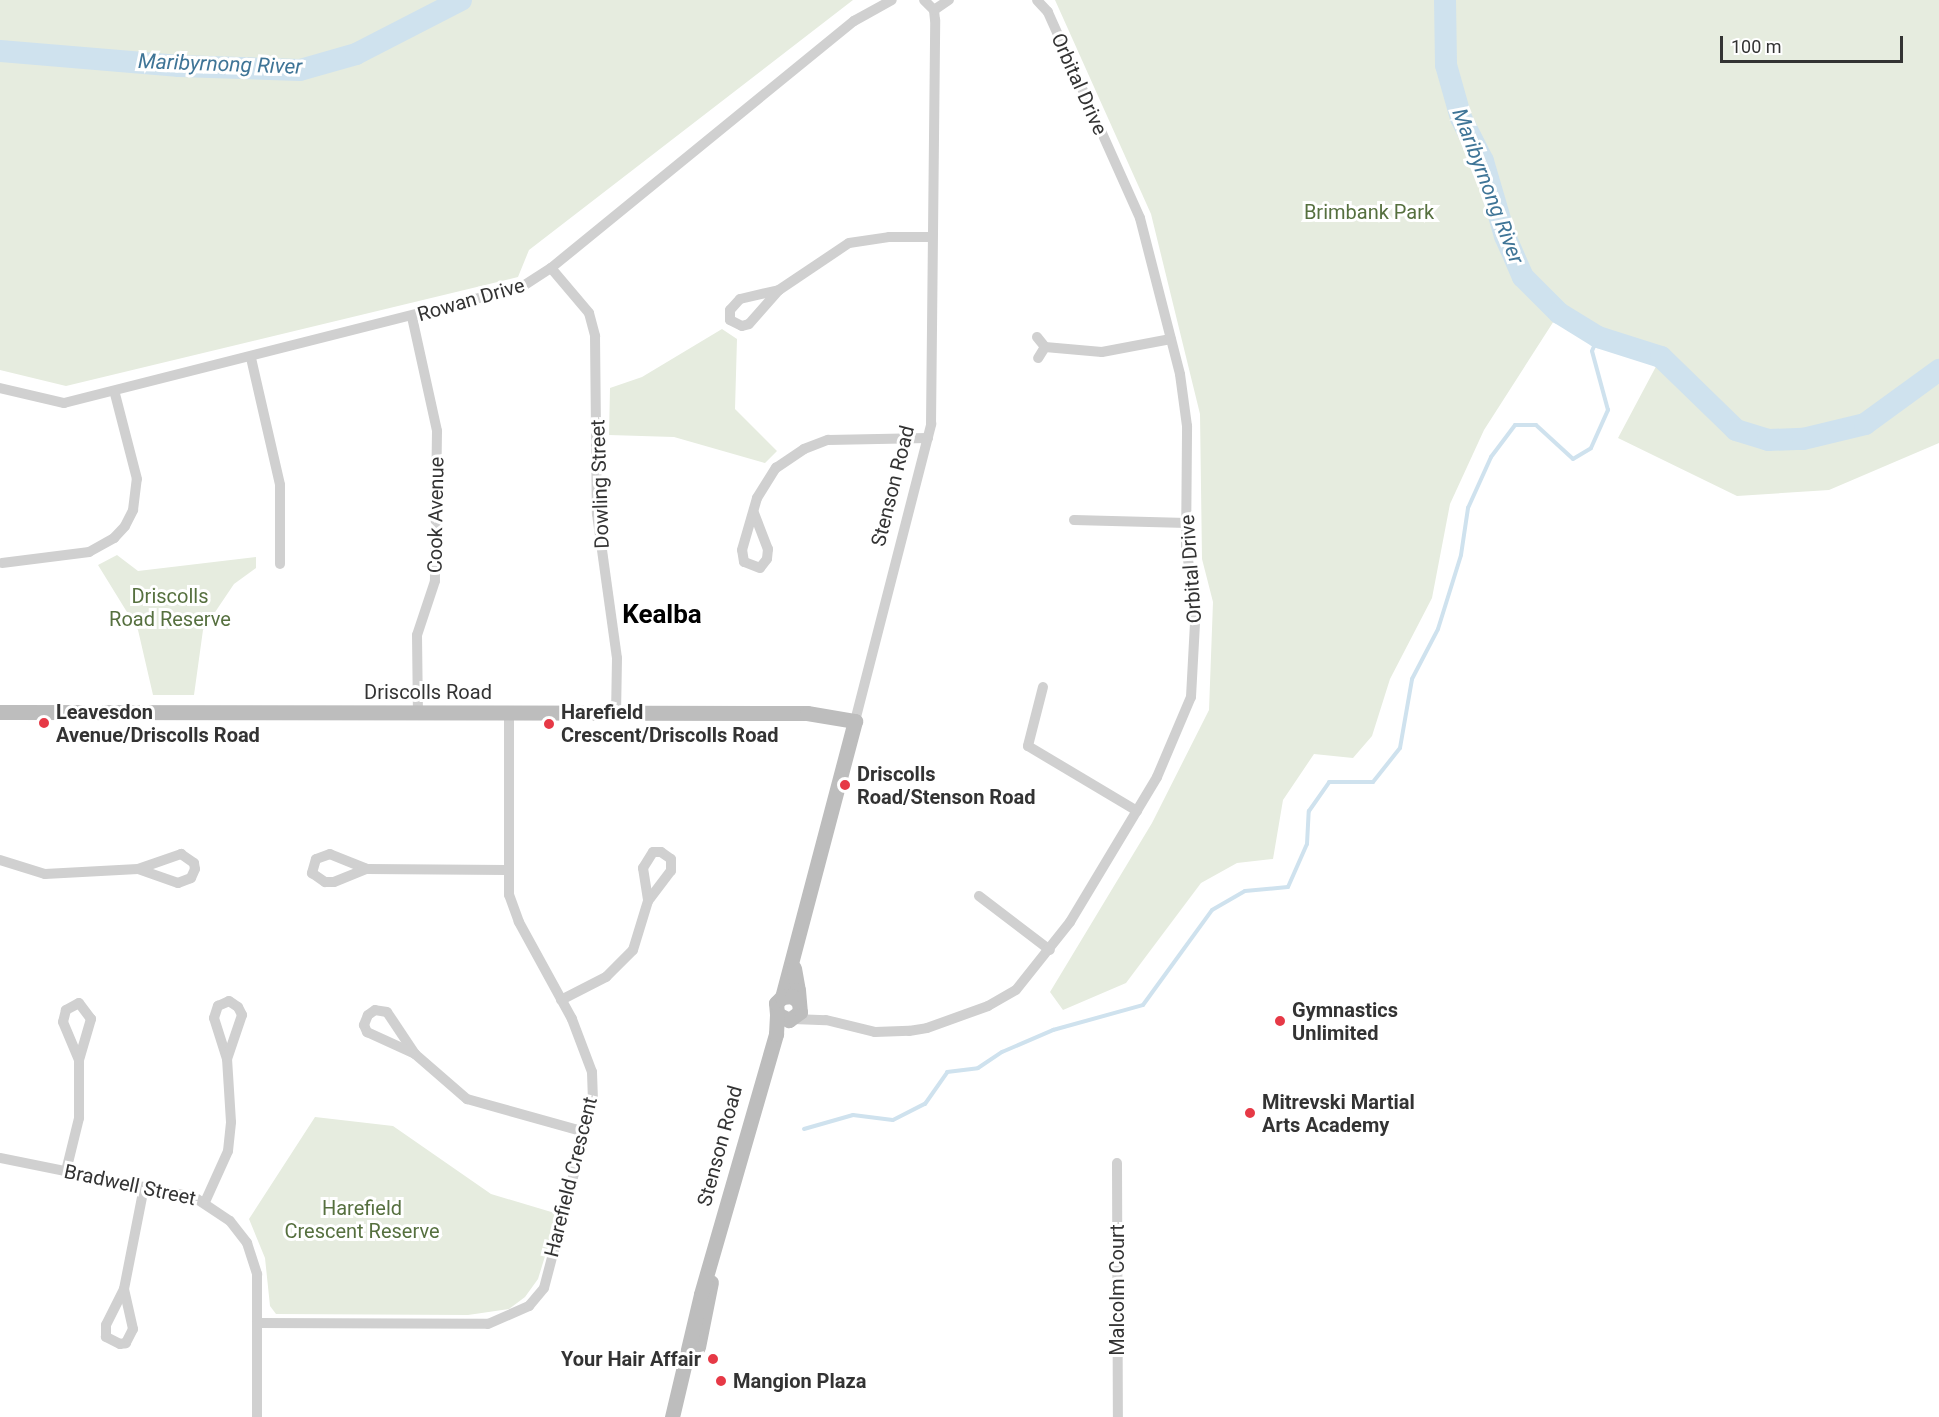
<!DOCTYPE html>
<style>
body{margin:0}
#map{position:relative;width:1939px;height:1417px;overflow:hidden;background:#fff;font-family:Roboto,sans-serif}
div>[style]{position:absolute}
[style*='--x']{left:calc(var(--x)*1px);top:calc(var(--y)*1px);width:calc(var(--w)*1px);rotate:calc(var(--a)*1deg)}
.green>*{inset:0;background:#e6ecdf}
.stream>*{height:4px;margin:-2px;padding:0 2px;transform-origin:2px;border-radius:2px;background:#cfe2ee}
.river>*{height:22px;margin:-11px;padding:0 11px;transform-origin:11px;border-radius:11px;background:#cfe2ee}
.street>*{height:10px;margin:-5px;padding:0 5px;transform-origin:5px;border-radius:5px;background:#d0d0d0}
.secondary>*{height:15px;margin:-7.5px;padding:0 7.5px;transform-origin:7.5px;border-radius:7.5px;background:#bdbdbd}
.dots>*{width:16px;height:16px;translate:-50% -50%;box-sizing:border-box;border:3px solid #fff;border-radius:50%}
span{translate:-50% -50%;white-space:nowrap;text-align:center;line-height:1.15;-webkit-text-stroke:6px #fff;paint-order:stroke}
.street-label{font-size:20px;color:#333}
.park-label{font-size:20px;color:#56703f}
.poi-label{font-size:20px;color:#333;font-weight:700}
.left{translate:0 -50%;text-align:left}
.right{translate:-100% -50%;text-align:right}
.water-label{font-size:21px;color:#3f7597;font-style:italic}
.district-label{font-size:26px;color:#000;font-weight:700}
.scale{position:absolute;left:1720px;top:36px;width:183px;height:27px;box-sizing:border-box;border:3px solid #333;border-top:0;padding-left:8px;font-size:18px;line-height:21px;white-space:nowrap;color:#333;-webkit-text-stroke:4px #fff;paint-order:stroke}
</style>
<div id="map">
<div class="green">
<div style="clip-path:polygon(0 0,853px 0,529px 250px,518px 277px,66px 386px,0 370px)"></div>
<div style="clip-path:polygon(1055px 0,1939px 0,1939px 443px,1829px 490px,1737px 496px,1618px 438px,1661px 357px,1598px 337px,1559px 313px,1484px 430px,1450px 504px,1432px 598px,1390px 679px,1372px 736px,1353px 758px,1314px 754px,1283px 800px,1273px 859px,1237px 863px,1201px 883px,1126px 983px,1063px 1010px,1050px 992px,1152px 823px,1209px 710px,1213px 602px,1202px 559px,1200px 414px,1151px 214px)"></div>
<div style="clip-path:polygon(722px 329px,737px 339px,735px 409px,777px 451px,765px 463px,674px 437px,609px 435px,610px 388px,642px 377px)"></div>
<div style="clip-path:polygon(117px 555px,138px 571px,256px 557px,256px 568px,234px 584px,203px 630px,194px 695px,153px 695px,138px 630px,98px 565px)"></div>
<div style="clip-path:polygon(315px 1117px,393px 1126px,491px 1194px,558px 1214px,538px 1279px,525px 1297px,509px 1309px,468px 1315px,276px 1314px,270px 1306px,265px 1258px,249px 1219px)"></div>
</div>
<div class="stream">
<div style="--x:804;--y:1129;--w:51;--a:-15.9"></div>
<div style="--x:853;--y:1115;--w:40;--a:7.1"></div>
<div style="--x:893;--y:1120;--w:36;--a:-27"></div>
<div style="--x:925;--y:1104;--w:39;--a:-55"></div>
<div style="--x:947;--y:1072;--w:31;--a:-7"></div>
<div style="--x:978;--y:1068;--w:29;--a:-34"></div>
<div style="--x:1002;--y:1052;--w:56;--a:-23.3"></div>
<div style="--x:1053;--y:1030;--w:93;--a:-15.5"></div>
<div style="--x:1143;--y:1005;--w:117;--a:-54"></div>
<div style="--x:1212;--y:910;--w:38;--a:-30"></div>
<div style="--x:1245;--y:891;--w:43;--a:-5.3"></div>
<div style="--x:1288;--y:887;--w:47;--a:-66.2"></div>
<div style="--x:1307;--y:844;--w:33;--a:-87"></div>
<div style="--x:1309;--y:811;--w:35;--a:-55"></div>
<div style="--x:1329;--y:782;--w:44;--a:0"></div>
<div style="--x:1373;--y:782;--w:43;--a:-51.5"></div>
<div style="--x:1400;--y:748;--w:70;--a:-80.1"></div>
<div style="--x:1412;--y:679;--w:56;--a:-62.5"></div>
<div style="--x:1438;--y:629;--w:77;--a:-72.7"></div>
<div style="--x:1461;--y:555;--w:48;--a:-81.5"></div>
<div style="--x:1468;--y:508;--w:56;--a:-65.7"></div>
<div style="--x:1491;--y:457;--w:40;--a:-53"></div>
<div style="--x:1515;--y:425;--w:21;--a:0"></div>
<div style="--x:1536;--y:425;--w:50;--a:42.6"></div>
<div style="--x:1573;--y:459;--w:21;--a:-31"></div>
<div style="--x:1591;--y:448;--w:42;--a:-65.9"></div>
<div style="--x:1608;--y:410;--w:61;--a:-105.2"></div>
<div style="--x:1592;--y:351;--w:15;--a:-67"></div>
</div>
<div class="river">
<div style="--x:1445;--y:0;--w:65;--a:89.1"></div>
<div style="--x:1446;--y:65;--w:55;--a:74.2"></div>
<div style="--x:1461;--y:118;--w:48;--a:62.9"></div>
<div style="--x:1483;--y:161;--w:78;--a:73.7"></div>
<div style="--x:1505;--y:236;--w:45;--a:66.3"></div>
<div style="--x:1523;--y:277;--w:51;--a:45"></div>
<div style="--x:1559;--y:313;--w:46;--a:31.6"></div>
<div style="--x:1598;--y:337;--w:66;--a:17.6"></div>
<div style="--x:1661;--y:357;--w:105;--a:44.2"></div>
<div style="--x:1736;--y:430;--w:34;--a:17"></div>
<div style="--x:1768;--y:440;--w:35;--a:-2"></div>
<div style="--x:1803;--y:439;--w:64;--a:-13.6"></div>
<div style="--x:1865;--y:424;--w:92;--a:-36.1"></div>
<div style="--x:0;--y:51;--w:180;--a:4.8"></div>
<div style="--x:179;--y:66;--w:121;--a:1.9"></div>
<div style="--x:300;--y:70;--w:58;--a:-15.9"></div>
<div style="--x:356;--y:54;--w:118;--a:-27.2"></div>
</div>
<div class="street">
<div style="--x:934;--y:10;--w:18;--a:-34"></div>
<div style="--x:551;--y:268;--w:59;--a:49.8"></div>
<div style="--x:589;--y:313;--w:24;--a:75"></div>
<div style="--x:595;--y:336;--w:178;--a:89.4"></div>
<div style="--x:597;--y:514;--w:145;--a:82.1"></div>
<div style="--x:617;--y:658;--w:56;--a:91"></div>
<div style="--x:779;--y:290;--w:40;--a:167"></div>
<div style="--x:740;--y:299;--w:15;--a:132"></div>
<div style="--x:730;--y:310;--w:10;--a:90"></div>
<div style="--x:730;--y:320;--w:13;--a:27"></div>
<div style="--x:742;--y:326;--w:7;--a:-16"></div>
<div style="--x:749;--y:324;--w:45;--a:-48.6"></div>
<div style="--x:779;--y:290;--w:84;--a:-33.9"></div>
<div style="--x:849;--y:243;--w:40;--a:-8.5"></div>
<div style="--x:889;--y:237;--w:43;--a:0"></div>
<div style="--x:412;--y:317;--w:117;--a:77.6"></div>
<div style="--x:437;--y:431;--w:150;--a:90.8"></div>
<div style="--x:435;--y:581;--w:57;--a:108.4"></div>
<div style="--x:417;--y:635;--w:77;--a:89.3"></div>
<div style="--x:1037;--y:337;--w:13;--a:51"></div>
<div style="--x:1045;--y:347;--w:13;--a:122"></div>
<div style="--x:1045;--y:347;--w:57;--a:5"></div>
<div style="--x:1102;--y:352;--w:70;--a:-10.7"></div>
<div style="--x:251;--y:358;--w:130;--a:77.1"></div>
<div style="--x:280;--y:485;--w:79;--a:90"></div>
<div style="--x:0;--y:388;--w:66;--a:13.2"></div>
<div style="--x:64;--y:403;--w:470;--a:-14.2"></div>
<div style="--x:520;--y:288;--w:37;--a:-33"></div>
<div style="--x:551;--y:268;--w:391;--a:-39.2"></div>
<div style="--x:854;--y:21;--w:43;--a:-28.9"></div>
<div style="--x:754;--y:513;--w:39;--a:69"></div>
<div style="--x:768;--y:549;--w:10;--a:96"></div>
<div style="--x:767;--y:559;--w:11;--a:128"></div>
<div style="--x:760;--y:568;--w:17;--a:-159"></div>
<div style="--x:744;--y:562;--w:12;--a:-99"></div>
<div style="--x:742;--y:550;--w:54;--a:-73.9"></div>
<div style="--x:757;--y:498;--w:36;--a:-58"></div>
<div style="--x:776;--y:468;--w:34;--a:-34"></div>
<div style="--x:804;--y:449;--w:26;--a:-21"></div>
<div style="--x:828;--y:440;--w:100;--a:-1.1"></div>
<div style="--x:1074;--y:520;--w:113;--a:1.5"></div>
<div style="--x:2;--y:563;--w:88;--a:-7.2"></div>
<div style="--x:89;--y:552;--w:29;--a:-29"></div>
<div style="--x:114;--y:538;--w:16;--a:-47"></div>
<div style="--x:125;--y:526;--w:18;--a:-63"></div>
<div style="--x:133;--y:510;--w:31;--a:-83"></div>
<div style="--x:137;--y:479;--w:88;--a:-104.5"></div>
<div style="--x:1043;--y:687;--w:61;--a:104.3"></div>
<div style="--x:1028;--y:746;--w:127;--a:30.8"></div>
<div style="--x:855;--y:721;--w:307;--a:-75.6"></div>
<div style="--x:931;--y:424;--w:404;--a:-89.4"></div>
<div style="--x:935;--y:20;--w:10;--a:-96"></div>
<div style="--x:934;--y:10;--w:14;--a:-135"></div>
<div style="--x:0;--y:860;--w:47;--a:17.3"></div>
<div style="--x:45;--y:874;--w:93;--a:-3.1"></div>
<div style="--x:138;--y:869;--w:46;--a:-19.2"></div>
<div style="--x:181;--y:854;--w:16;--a:35"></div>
<div style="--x:194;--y:863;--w:6;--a:81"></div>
<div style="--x:195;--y:869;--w:10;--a:114"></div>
<div style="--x:191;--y:878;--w:14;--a:159"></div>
<div style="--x:178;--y:883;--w:42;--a:-160.7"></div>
<div style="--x:367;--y:869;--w:40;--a:-158"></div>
<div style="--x:330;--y:854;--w:15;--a:160"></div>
<div style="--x:316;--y:859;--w:15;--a:106"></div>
<div style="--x:312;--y:873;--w:16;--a:35"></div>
<div style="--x:325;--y:882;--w:9;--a:0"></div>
<div style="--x:334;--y:882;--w:35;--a:-22"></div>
<div style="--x:367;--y:869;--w:140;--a:0.4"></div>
<div style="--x:979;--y:896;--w:89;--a:37.3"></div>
<div style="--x:561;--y:1000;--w:51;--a:-27.1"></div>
<div style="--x:606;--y:977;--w:38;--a:-45"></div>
<div style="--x:633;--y:950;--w:51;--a:-73"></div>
<div style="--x:648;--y:901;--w:38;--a:-53"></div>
<div style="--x:671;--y:871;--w:12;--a:-90"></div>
<div style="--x:671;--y:859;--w:12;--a:-145"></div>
<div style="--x:661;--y:852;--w:8;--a:180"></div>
<div style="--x:653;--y:852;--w:19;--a:122"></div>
<div style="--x:643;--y:868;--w:33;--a:81"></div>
<div style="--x:793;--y:1019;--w:33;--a:2"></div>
<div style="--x:826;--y:1020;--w:50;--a:13.8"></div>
<div style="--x:875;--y:1032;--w:34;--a:-2"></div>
<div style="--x:909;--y:1031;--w:18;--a:-9"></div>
<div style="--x:927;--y:1028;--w:65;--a:-19.8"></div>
<div style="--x:988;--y:1006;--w:32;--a:-30"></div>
<div style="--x:1016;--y:990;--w:87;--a:-51.5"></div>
<div style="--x:1070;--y:922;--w:169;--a:-59"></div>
<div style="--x:1157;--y:777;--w:87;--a:-67"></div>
<div style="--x:1191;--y:697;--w:92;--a:-86.9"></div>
<div style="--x:1196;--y:605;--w:57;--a:-100.1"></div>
<div style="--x:1186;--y:549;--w:123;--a:-89.5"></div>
<div style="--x:1187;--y:426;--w:52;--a:-97.7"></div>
<div style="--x:1180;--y:374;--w:161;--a:-104.4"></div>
<div style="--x:1140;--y:218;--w:226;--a:-114.1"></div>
<div style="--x:1048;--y:12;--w:16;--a:-133"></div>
<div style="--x:415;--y:1054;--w:50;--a:-123.7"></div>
<div style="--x:387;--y:1012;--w:12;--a:-171"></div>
<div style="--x:375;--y:1010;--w:9;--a:144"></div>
<div style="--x:368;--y:1015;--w:11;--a:112"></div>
<div style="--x:364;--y:1025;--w:8;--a:67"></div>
<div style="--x:367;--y:1032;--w:53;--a:24.6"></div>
<div style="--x:415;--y:1054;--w:69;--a:40.9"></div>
<div style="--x:467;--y:1099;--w:123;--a:15.6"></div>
<div style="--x:0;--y:1158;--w:198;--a:11.4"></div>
<div style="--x:194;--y:1197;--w:43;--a:33.7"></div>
<div style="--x:230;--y:1221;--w:28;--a:52"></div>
<div style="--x:247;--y:1243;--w:33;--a:72"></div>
<div style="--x:257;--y:1274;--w:143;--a:90"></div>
<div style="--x:1117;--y:1163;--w:254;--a:89.8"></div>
<div style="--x:66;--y:1171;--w:55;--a:-76.2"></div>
<div style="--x:79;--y:1118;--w:58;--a:-90"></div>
<div style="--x:79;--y:1060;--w:43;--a:-73.7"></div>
<div style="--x:91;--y:1019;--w:20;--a:-127"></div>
<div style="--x:79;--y:1003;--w:15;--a:152"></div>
<div style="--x:66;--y:1010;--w:12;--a:104"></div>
<div style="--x:63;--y:1022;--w:41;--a:67.2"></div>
<div style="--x:205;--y:1202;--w:56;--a:-65.7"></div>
<div style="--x:228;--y:1151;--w:29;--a:-84"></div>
<div style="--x:231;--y:1122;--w:63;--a:-93.6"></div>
<div style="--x:227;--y:1059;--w:43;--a:-107.6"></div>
<div style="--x:214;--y:1018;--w:13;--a:-72"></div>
<div style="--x:218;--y:1006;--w:12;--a:-24"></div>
<div style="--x:229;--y:1001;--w:11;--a:34"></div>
<div style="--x:238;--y:1007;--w:9;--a:63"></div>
<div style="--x:242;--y:1015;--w:46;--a:108.8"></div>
<div style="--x:124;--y:1289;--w:41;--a:77.3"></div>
<div style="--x:133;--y:1329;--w:16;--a:117"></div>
<div style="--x:126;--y:1343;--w:6;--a:171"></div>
<div style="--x:120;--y:1344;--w:16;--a:-153"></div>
<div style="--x:106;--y:1337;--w:12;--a:-90"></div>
<div style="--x:106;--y:1325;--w:40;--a:-63.4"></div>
<div style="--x:124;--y:1289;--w:104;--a:-78.9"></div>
<div style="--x:257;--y:1323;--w:231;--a:0.2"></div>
<div style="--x:488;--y:1324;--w:45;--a:-23.7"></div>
<div style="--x:529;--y:1306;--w:23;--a:-50"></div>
<div style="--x:544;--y:1288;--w:193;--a:-75.3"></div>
<div style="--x:593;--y:1101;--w:29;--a:-92"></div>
<div style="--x:592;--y:1072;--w:57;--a:-110.7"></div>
<div style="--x:572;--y:1019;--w:111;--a:-118.7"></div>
<div style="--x:519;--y:922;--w:29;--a:-110"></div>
<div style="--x:509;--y:895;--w:181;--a:-90"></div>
</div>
<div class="secondary">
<div style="--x:0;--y:712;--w:807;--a:0.07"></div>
<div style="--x:807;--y:713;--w:49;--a:9.5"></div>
<div style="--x:855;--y:721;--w:285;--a:104.8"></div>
<div style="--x:794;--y:968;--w:22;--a:80"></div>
<div style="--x:798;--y:990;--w:22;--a:85"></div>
<div style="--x:800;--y:1012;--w:14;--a:144"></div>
<div style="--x:789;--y:1020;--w:13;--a:-153"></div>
<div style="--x:777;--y:1014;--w:11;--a:-95"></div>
<div style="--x:776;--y:1003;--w:8;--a:-45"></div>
<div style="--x:782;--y:997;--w:10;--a:-6"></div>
<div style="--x:792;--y:996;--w:8;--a:40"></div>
<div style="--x:698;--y:1347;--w:66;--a:-78.7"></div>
<div style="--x:672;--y:1417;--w:126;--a:-76.7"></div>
<div style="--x:701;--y:1294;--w:271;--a:-73.9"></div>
<div style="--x:776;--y:1034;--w:20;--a:-87"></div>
</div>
<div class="dots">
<div style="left:44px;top:723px;background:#e63946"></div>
<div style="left:549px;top:724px;background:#e63946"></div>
<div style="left:845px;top:785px;background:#e63946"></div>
<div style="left:1280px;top:1021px;background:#e63946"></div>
<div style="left:1250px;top:1113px;background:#e63946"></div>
<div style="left:713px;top:1359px;background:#e63946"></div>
<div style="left:721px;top:1381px;background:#e63946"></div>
</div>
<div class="street-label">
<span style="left:1079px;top:84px;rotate:66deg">Orbital Drive</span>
<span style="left:471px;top:300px;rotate:-16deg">Rowan Drive</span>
<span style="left:600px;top:484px;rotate:-92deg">Dowling Street</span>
<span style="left:893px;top:486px;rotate:-76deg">Stenson Road</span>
<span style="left:436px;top:515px;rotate:-89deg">Cook Avenue</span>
<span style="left:1191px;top:569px;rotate:-94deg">Orbital Drive</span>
<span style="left:428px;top:692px">Driscolls Road</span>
<span style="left:720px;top:1146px;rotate:-75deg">Stenson Road</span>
<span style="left:571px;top:1177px;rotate:-76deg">Harefield Crescent</span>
<span style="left:130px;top:1185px;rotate:12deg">Bradwell Street</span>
<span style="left:1117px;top:1290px;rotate:-90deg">Malcolm Court</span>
</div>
<div class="park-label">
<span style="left:1369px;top:212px">Brimbank Park</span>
<span style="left:170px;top:608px">Driscolls<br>Road Reserve</span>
<span style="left:362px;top:1220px">Harefield<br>Crescent Reserve</span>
</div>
<div class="poi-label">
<span class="left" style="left:56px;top:724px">Leavesdon<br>Avenue/Driscolls Road</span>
<span class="left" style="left:561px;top:724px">Harefield<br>Crescent/Driscolls Road</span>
<span class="left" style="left:857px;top:786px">Driscolls<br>Road/Stenson Road</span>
<span class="left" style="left:1292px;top:1022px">Gymnastics<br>Unlimited</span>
<span class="left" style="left:1262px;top:1114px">Mitrevski Martial<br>Arts Academy</span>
<span class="right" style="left:701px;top:1359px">Your Hair Affair</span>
<span class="left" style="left:733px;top:1381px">Mangion Plaza</span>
</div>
<div class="water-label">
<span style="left:220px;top:64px;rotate:2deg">Maribyrnong River</span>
<span style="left:1488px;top:186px;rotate:69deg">Maribyrnong River</span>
</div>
<div class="district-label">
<span style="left:662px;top:615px">Kealba</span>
</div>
<div class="scale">100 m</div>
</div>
